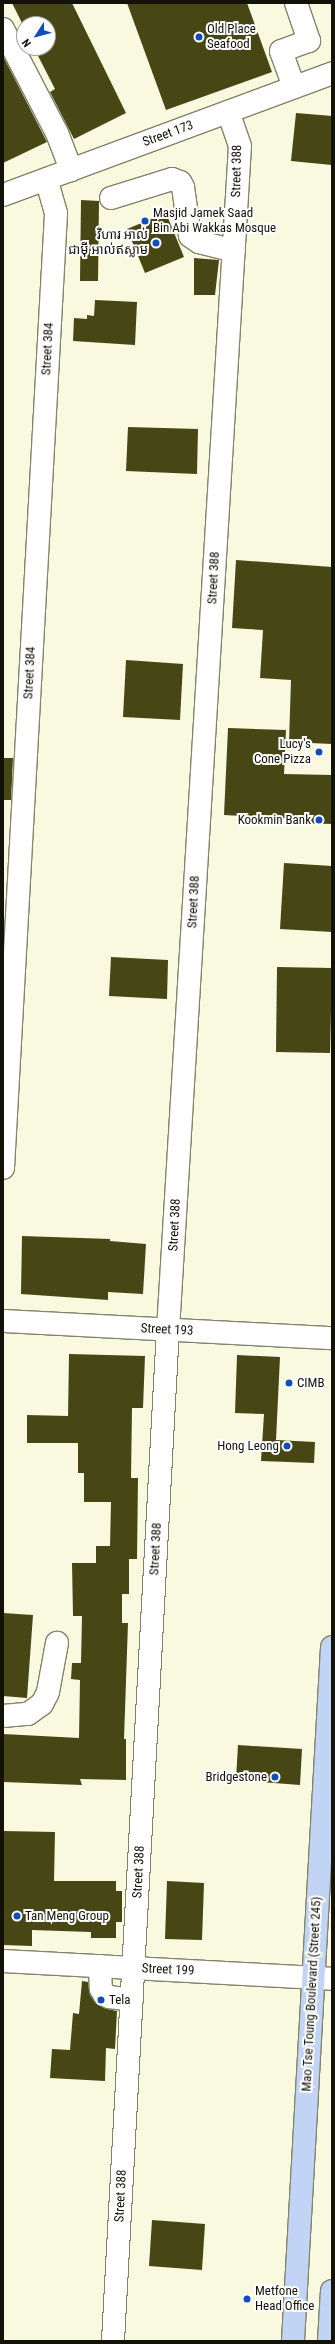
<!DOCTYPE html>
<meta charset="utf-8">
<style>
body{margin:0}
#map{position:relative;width:335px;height:2344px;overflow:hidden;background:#f8f9de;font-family:"Roboto Condensed","Noto Sans Khmer",sans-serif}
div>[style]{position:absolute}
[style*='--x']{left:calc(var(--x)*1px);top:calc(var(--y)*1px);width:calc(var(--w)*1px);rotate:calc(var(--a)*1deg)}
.building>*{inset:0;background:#474716}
.roads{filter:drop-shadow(1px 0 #82836b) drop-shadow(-1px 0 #82836b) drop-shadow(0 1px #82836b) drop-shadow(0 -1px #82836b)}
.minor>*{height:22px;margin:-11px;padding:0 11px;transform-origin:11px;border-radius:11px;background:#fff}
.major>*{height:22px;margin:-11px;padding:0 11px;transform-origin:11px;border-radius:11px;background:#c1d4f5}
.dots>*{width:11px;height:11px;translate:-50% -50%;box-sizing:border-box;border:2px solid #fff;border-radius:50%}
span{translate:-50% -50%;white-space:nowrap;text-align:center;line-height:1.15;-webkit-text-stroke:4px #fff;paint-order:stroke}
.poi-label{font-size:13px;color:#121209}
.left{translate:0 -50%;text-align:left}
.right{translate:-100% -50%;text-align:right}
.street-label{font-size:13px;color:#121209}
.frame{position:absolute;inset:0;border:4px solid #121209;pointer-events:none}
.north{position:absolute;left:16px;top:16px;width:40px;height:40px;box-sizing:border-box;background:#fff;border:1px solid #a0a09d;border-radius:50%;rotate:234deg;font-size:11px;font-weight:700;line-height:16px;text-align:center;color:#121209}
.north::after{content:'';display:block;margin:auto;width:14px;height:18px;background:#104db9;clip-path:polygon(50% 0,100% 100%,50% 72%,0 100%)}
</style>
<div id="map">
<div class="building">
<div style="clip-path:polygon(12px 3px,72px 3px,126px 113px,74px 139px,50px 92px,55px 89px,34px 48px,48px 48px,48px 24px,24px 24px,24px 27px)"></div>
<div style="clip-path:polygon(127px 3px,247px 3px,272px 72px,166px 110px)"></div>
<div style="clip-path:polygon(3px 56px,47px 142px,3px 163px)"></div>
<div style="clip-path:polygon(296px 113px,332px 116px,332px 165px,291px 161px)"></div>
<div style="clip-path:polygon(81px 200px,99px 201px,98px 281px,80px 281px)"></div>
<div style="clip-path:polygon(166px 213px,184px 257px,145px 273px,127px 229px)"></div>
<div style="clip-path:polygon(194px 258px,219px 260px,215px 295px,194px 295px)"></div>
<div style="clip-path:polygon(95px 300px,137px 302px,135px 345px,73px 341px,74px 318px,87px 319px,87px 315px,94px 316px)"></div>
<div style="clip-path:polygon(128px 427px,198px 429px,197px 474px,126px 471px)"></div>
<div style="clip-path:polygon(236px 560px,332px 567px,332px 744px,289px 742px,291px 680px,260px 678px,263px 630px,232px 628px)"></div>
<div style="clip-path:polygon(126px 660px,183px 664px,180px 720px,123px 717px)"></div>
<div style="clip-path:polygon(228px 728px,286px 730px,284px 774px,332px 775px,332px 824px,293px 823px,293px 819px,224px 815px)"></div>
<div style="clip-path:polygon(3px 758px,13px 758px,11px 800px,3px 800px)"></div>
<div style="clip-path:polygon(284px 863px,332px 866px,332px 932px,280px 929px)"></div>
<div style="clip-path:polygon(111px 957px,168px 960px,167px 999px,109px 996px)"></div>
<div style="clip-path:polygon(277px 967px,332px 968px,330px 1053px,276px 1052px)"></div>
<div style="clip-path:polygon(22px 1236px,110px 1239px,110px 1241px,146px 1244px,143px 1294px,108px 1292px,108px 1300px,21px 1294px)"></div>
<div style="clip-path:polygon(69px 1354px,145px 1356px,143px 1408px,132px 1408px,131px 1478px,138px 1478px,137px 1559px,129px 1559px,129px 1594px,122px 1594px,122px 1623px,128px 1623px,124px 1739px,126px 1739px,126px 1780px,80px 1779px,82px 1785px,3px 1782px,3px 1734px,79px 1738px,80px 1680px,71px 1679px,72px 1663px,81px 1663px,82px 1616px,73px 1616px,72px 1563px,96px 1563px,96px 1546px,110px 1546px,111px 1502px,84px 1502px,84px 1473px,78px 1473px,78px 1443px,27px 1443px,27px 1415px,68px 1416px)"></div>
<div style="clip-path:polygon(237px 1355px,280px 1357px,276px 1440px,315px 1442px,314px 1463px,261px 1461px,264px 1414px,235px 1413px)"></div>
<div style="clip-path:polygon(3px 1613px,33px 1615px,27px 1698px,3px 1696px)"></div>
<div style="clip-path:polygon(238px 1745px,302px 1749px,300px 1785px,236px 1780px)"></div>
<div style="clip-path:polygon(3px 1831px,55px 1832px,54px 1881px,116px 1881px,116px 1891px,122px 1891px,122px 1922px,116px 1922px,116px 1938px,91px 1938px,91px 1932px,32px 1930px,32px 1946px,3px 1945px)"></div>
<div style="clip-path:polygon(167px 1881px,204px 1883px,202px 1940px,165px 1939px)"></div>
<div style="clip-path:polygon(82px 1981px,88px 1982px,90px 1995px,97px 2004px,107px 2009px,117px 2011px,115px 2049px,106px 2048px,105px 2081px,50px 2078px,52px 2049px,70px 2050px,73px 2013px,79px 2014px)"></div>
<div style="clip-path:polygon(152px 2220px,205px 2224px,202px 2270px,149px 2266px)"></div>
</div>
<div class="roads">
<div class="minor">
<div style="--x:3;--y:29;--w:117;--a:62.6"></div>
<div style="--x:57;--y:133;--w:40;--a:69"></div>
<div style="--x:294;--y:87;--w:38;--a:-110"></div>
<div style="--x:281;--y:51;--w:30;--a:-20"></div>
<div style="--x:309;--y:41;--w:40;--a:-108.9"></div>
<div style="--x:3;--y:195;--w:351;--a:-20.3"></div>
<div style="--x:111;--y:198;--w:64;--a:-17.3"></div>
<div style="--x:172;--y:179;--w:9;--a:21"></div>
<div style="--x:180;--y:182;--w:6;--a:59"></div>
<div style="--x:183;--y:187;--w:49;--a:81.9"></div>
<div style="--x:190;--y:236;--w:11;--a:34"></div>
<div style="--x:199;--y:242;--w:36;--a:14"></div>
<div style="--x:3;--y:1168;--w:956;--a:-86.82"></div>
<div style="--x:56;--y:213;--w:35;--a:-106"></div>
<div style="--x:3;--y:1321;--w:329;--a:3"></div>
<div style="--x:3;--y:1716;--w:25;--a:-5"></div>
<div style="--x:28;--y:1714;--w:17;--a:-36"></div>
<div style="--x:42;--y:1704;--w:13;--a:-63"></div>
<div style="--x:48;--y:1692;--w:50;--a:-79.6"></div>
<div style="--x:3;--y:1961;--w:329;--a:3.1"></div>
<div style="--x:100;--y:1966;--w:23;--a:88"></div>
<div style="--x:101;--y:1989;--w:6;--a:59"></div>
<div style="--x:104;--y:1994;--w:6;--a:31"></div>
<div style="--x:109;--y:1997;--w:23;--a:7"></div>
<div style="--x:113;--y:2341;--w:1012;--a:-86.89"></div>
<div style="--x:168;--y:1330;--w:1186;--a:-86.52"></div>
<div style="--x:240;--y:146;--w:36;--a:-109"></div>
</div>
<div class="major">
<div style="--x:293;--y:2341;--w:695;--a:-86.78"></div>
<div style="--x:329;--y:2341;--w:50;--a:-86.6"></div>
</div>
</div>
<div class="dots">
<div style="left:199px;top:37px;background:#104db9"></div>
<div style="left:145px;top:221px;background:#104db9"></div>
<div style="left:156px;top:243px;background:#104db9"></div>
<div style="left:319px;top:752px;background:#104db9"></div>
<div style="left:319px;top:820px;background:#104db9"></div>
<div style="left:289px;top:1383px;background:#104db9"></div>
<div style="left:287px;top:1446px;background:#104db9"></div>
<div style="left:275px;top:1777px;background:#104db9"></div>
<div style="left:17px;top:1916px;background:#104db9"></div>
<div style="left:101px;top:2000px;background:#104db9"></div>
<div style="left:247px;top:2299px;background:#104db9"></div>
</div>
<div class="poi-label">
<span class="left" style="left:207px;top:37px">Old Place<br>Seafood</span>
<span class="left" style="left:153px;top:221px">Masjid Jamek Saad<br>Bin Abi Wakkas Mosque</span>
<span class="right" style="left:148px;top:243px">វិហារ អាល់<br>ជាម៉ី អាល់ឥស្លាម</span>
<span class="right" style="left:311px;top:752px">Lucy's<br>Cone Pizza</span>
<span class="right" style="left:311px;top:820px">Kookmin Bank</span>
<span class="left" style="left:297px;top:1383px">CIMB</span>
<span class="right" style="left:279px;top:1446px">Hong Leong</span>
<span class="right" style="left:267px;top:1777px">Bridgestone</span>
<span class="left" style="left:25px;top:1916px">Tan Meng Group</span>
<span class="left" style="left:109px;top:2000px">Tela</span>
<span class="left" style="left:255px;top:2299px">Metfone<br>Head Office</span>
</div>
<div class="street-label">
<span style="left:168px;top:134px;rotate:-20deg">Street 173</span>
<span style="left:237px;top:171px;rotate:-89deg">Street 388</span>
<span style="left:48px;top:349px;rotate:-87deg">Street 384</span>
<span style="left:214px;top:578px;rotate:-87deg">Street 388</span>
<span style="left:30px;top:673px;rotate:-87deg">Street 384</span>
<span style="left:194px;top:902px;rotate:-87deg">Street 388</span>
<span style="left:175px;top:1225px;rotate:-87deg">Street 388</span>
<span style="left:167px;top:1330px;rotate:3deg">Street 193</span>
<span style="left:156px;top:1549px;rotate:-87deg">Street 388</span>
<span style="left:139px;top:1872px;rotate:-87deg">Street 388</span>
<span style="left:168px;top:1970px;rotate:3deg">Street 199</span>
<span style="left:312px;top:1994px;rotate:-87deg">Mao Tse Toung Boulevard (Street 245)</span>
<span style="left:121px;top:2196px;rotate:-87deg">Street 388</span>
</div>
<div class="frame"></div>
<div class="north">N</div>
</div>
